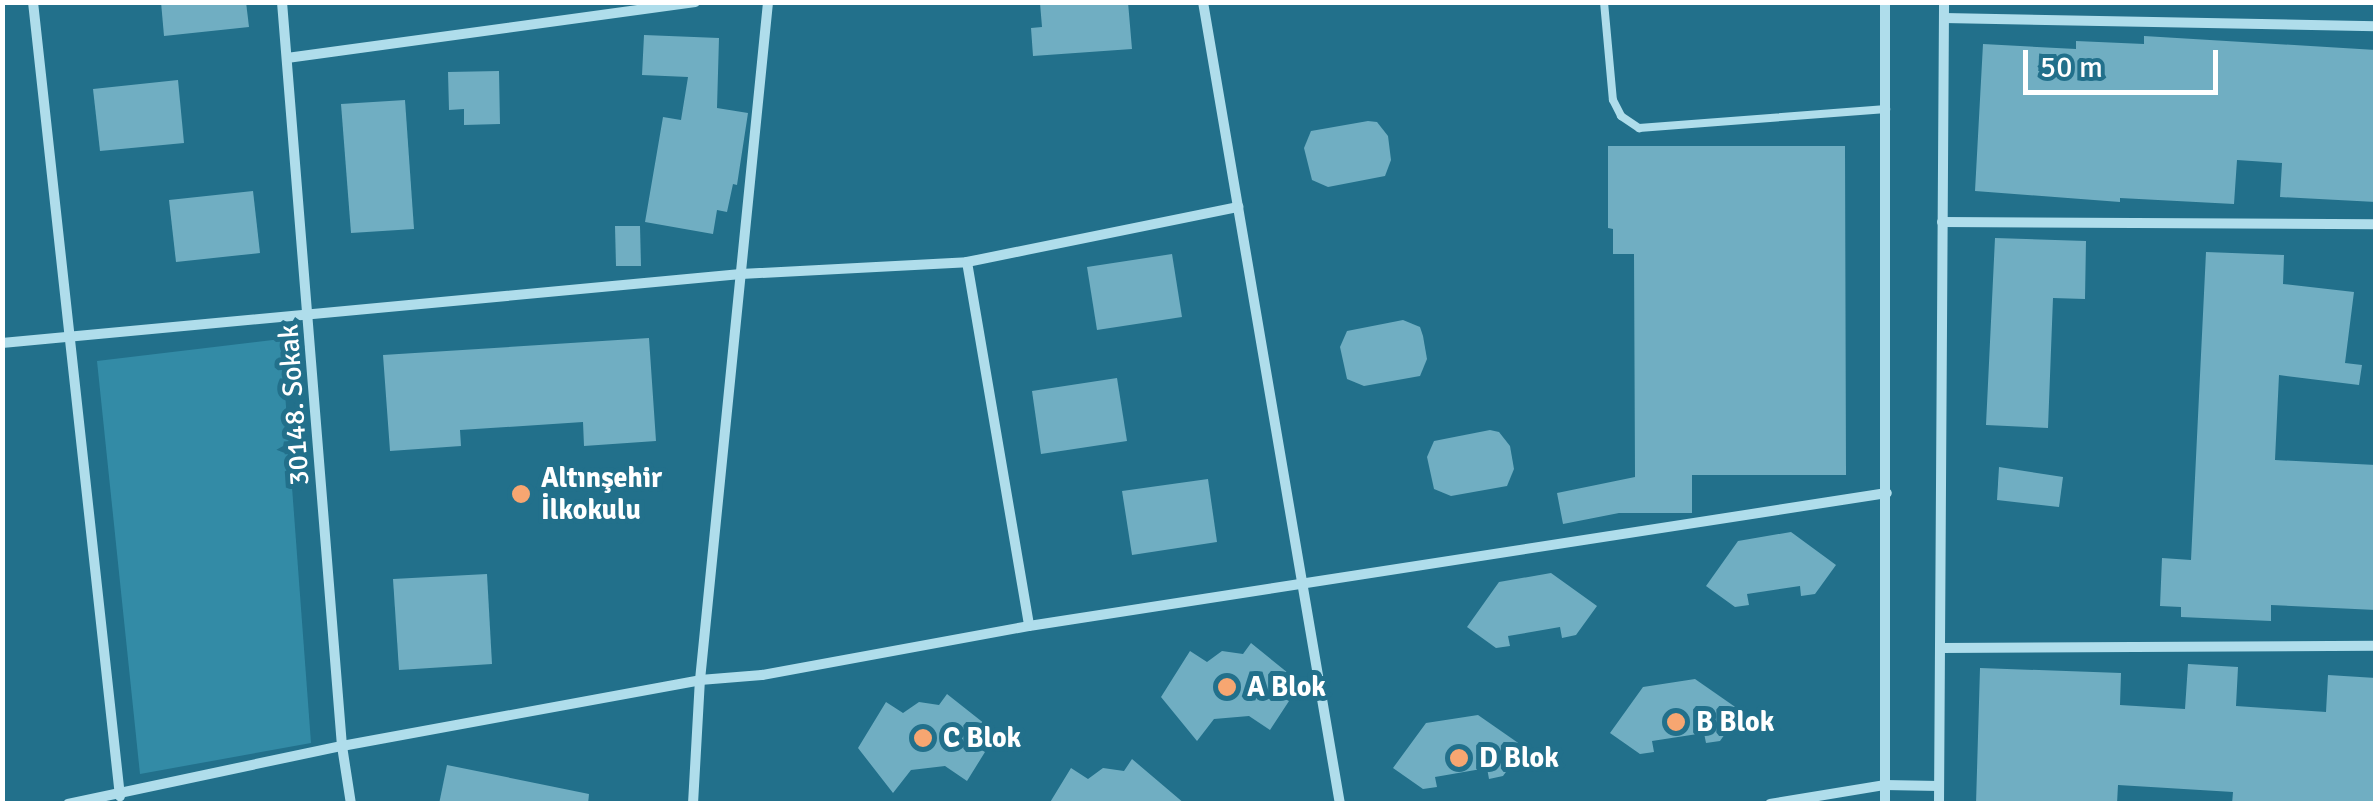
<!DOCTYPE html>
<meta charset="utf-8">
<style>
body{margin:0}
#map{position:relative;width:2378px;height:806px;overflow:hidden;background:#22708b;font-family:Signika,sans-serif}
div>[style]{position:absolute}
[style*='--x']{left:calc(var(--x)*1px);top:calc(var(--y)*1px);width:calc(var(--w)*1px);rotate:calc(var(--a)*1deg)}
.green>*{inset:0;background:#338ba6}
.building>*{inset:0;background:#70aec2}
.lane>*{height:8px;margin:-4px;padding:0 4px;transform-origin:4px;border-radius:4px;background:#afddeb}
.street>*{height:10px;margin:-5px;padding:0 5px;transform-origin:5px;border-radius:5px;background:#afddeb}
.dots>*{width:28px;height:28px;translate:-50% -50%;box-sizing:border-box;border:5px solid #22708b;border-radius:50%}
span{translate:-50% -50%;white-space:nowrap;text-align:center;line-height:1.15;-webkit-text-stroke:10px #22708b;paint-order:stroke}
.street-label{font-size:28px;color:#fff}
.poi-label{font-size:28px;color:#fff;font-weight:700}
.left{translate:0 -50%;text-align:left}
.frame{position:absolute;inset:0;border:5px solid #fff;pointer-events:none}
.scale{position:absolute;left:2023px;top:50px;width:195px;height:45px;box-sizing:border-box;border:5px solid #fff;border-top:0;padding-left:12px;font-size:30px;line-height:35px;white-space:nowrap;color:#fff;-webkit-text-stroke:8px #22708b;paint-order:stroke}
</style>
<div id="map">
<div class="green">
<div style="clip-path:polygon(281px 339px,311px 743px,140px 774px,97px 361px)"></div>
</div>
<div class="building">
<div style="clip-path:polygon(161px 2px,246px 2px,249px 27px,164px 36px)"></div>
<div style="clip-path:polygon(1050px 2px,1128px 2px,1132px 49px,1033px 56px,1031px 28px,1042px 27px,1040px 3px)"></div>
<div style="clip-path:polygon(644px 35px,719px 38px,717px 108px,748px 113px,737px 185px,733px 184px,727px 212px,717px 210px,713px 234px,645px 222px,663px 117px,681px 120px,688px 77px,642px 75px)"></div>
<div style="clip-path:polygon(2144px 36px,2376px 50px,2376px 202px,2280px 197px,2282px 163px,2237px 160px,2234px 204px,2120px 198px,2120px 202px,1975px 191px,1983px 44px,2076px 49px,2076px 41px,2144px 44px)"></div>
<div style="clip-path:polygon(499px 71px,500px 124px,464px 125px,464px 109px,449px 110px,448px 72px)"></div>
<div style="clip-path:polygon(178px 80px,184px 143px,100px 151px,93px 89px)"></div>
<div style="clip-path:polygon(405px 100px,414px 229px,351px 233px,341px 104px)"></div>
<div style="clip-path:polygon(1368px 121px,1377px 122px,1388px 136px,1391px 160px,1385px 176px,1328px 187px,1312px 180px,1304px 148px,1311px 131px)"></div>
<div style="clip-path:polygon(1608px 146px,1845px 146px,1846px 475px,1692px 475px,1692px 513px,1619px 513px,1563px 524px,1557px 493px,1635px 477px,1634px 254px,1613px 254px,1613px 229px,1608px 228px)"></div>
<div style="clip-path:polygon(253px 191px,260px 253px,176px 262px,169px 200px)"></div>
<div style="clip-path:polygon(615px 226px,640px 226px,641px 266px,616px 266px)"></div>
<div style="clip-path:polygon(1995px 238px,2086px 241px,2085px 299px,2053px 298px,2048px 428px,1986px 425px)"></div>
<div style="clip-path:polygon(2206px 252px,2284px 255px,2283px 284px,2354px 292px,2345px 363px,2362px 365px,2359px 385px,2279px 375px,2275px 460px,2376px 465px,2376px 610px,2271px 605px,2271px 621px,2181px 617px,2181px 607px,2160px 606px,2162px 558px,2191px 560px)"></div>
<div style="clip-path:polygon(1172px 254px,1182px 317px,1097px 330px,1087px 267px)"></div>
<div style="clip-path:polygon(1403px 320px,1420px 327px,1423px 336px,1427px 359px,1420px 376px,1364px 386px,1347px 379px,1340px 347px,1347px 331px)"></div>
<div style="clip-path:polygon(649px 338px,656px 441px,584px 446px,583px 422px,460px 430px,461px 446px,390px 451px,383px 355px)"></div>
<div style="clip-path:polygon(1117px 378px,1127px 441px,1041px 454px,1032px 391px)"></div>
<div style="clip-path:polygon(1490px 430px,1499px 432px,1510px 446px,1514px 469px,1507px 486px,1451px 496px,1434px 489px,1427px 457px,1434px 441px)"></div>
<div style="clip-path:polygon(1999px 467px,2063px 477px,2059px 507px,1997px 500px)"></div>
<div style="clip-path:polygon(1208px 479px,1217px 542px,1132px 555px,1122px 491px)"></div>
<div style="clip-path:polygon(1791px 532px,1836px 565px,1815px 594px,1801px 596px,1800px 586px,1747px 594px,1749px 605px,1735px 607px,1706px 586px,1738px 541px)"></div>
<div style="clip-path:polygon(1551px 573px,1597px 606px,1576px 635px,1562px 638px,1560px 627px,1508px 636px,1510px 646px,1496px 648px,1467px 627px,1499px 582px)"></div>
<div style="clip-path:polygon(487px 574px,492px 664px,399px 670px,393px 579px)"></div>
<div style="clip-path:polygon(1251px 643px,1293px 677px,1279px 696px,1289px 701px,1270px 730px,1249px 716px,1214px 719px,1197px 741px,1161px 697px,1190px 651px,1207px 662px,1222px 651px,1243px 654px)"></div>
<div style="clip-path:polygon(2188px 664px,2238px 667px,2236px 706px,2326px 712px,2328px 675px,2376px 678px,2376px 804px,2232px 804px,2233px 792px,2118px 785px,2117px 804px,1976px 804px,1980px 668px,2121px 673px,2120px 705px,2185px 709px)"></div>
<div style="clip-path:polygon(1695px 679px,1741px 711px,1720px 741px,1706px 743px,1704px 733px,1652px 741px,1654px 752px,1640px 754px,1610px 733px,1643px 687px)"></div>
<div style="clip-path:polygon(947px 694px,990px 728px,976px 747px,985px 752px,967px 781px,945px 766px,911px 770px,893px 793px,858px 748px,886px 702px,903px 713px,919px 702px,939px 705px)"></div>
<div style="clip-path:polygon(1478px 715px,1524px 747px,1503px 776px,1489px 779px,1487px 768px,1435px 777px,1437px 787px,1423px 789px,1393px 768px,1426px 723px)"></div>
<div style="clip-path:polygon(1132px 759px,1185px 804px,1049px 804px,1071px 768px,1088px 779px,1103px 768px,1124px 771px)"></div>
<div style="clip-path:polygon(447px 765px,589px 794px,588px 804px,439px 804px)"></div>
</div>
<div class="lane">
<div style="--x:1604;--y:2;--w:98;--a:84.8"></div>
<div style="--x:1613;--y:100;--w:18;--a:63"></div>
<div style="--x:1621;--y:116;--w:22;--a:34"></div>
<div style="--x:1639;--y:128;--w:248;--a:-4.4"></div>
</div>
<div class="street">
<div style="--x:33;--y:2;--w:799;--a:83.75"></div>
<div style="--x:282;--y:2;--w:746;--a:85.39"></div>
<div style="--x:342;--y:746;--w:59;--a:81.2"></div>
<div style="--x:1203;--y:2;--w:814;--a:80.31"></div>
<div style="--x:1944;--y:18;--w:432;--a:1.1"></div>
<div style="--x:287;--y:58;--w:412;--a:-7.8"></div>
<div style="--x:1942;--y:222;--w:434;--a:0.3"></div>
<div style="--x:967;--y:262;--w:369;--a:80.3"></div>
<div style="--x:2;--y:343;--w:742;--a:-5.33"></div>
<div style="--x:741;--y:274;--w:226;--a:-3"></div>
<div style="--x:967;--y:262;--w:277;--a:-11.5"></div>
<div style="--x:1941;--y:648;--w:435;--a:-0.3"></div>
<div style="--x:68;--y:804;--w:280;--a:-12"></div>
<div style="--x:342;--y:746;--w:364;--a:-10.4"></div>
<div style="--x:700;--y:680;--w:62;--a:-4.6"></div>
<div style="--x:762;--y:675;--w:271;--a:-10.4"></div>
<div style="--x:1029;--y:626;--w:868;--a:-8.81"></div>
<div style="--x:693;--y:804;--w:124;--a:-86.8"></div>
<div style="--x:700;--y:680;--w:681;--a:-84.27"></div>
<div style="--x:1770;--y:804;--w:117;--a:-9.4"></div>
<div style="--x:1885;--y:785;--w:54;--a:1.1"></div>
<div style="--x:1885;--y:804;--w:802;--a:-90"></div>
<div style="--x:1939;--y:804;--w:802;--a:-89.64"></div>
</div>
<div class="dots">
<div style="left:521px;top:494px;background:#f7a671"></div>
<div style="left:1227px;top:687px;background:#f7a671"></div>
<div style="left:1676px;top:722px;background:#f7a671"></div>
<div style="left:923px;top:738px;background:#f7a671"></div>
<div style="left:1459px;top:758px;background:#f7a671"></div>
</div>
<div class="street-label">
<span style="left:294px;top:405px;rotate:-94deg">30148. Sokak</span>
</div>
<div class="poi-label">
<span class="left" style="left:541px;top:494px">Altınşehir<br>İlkokulu</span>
<span class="left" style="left:1247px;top:687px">A Blok</span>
<span class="left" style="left:1696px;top:722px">B Blok</span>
<span class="left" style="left:943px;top:738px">C Blok</span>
<span class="left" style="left:1479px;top:758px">D Blok</span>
</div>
<div class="frame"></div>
<div class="scale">50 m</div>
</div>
